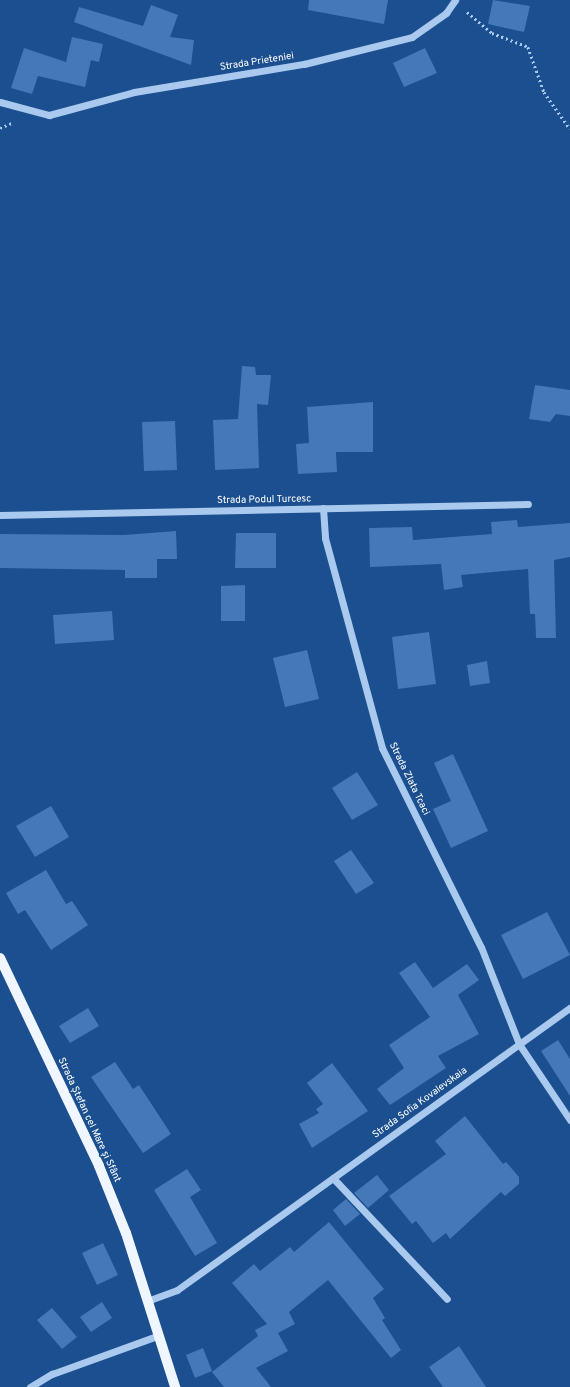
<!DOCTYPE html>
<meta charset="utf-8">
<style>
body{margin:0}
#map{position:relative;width:570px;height:1387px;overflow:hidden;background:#1b4f8f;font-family:Overpass,sans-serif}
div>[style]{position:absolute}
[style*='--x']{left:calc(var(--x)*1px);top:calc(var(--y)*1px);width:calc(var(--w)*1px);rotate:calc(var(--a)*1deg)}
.building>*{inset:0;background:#4478b7}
.path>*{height:2.5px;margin-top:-1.25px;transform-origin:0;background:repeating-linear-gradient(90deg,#a9c9ee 0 2px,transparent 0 5px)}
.minor>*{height:7px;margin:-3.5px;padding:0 3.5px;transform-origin:3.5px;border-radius:3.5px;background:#a9c9ee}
.major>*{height:10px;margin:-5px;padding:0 5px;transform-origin:5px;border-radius:5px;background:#f0f6ff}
span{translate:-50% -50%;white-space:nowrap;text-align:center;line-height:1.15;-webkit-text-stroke:3px #1b4f8f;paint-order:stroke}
.street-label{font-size:10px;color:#fff}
</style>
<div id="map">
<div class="building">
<div style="clip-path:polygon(309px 0,388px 0,384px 24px,308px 10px)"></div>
<div style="clip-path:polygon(493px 0,530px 6px,524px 32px,488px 24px)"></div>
<div style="clip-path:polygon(151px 5px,178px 15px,170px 37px,194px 40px,191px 65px,74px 22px,79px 7px,143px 26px)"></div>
<div style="clip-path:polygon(72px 37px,103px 44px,99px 62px,91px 60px,85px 87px,38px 76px,32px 94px,11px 88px,24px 48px,66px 62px)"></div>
<div style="clip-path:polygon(425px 48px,437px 73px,404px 87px,393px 63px)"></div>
<div style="clip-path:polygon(242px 366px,255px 367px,256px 375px,271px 375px,268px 405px,257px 404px,259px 468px,215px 470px,213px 420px,238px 419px)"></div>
<div style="clip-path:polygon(535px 385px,570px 390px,570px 416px,556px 414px,550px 422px,529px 419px)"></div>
<div style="clip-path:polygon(373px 402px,373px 452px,336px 452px,337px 472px,298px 474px,296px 444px,309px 443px,307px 407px)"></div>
<div style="clip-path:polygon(175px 421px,177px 470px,144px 471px,142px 422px)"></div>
<div style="clip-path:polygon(517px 520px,518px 527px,570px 523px,570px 557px,554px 560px,556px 638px,536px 638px,535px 614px,530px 614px,528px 569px,461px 575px,463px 587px,444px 590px,441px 564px,370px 567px,369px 528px,412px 527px,413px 540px,492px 534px,491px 522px)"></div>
<div style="clip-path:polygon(176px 531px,177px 559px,157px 559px,157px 578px,125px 578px,125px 570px,0 568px,0 534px,124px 535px)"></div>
<div style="clip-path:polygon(236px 533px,276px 533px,276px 568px,235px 568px)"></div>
<div style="clip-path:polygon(245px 585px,245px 621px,221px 621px,221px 586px)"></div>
<div style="clip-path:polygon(112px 611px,114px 640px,55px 644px,53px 615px)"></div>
<div style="clip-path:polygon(429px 632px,436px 684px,398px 689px,392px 637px)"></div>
<div style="clip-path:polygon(307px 650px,319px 699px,285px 707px,273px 658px)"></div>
<div style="clip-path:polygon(487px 661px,490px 683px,470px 686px,467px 665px)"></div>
<div style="clip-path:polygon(453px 754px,488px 831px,451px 848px,433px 809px,451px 801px,434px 763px)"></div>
<div style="clip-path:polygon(357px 772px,378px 805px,352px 820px,332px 788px)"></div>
<div style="clip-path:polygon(51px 806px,69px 837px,35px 857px,16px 826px)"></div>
<div style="clip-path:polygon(351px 850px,374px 883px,356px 894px,334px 861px)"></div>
<div style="clip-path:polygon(46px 870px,66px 904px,72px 901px,88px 925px,51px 950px,25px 910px,18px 914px,6px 893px)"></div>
<div style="clip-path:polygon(547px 912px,570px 955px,523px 979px,501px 935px)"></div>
<div style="clip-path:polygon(415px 962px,433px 988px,467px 964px,479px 980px,458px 995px,479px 1034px,438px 1056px,446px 1068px,390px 1105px,377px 1089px,404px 1068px,389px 1045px,430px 1017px,399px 973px)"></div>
<div style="clip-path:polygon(88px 1008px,99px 1026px,70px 1043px,59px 1026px)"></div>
<div style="clip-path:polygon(558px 1040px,570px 1059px,570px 1096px,541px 1051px)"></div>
<div style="clip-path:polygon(115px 1062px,133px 1089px,139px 1085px,171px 1134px,143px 1153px,91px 1077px)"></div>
<div style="clip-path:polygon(332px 1063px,368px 1111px,312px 1148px,299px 1124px,319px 1113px,316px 1109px,323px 1104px,307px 1083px)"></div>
<div style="clip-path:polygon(465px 1116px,503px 1164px,506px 1162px,519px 1177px,519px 1184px,505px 1196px,501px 1192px,450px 1239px,446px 1233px,433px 1243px,416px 1221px,412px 1224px,389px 1196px,446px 1154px,435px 1141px)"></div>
<div style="clip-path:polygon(187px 1169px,201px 1190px,190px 1197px,217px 1243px,195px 1256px,154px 1190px)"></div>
<div style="clip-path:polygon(377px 1175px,389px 1190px,368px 1208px,354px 1193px)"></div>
<div style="clip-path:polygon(346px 1199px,360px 1214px,345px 1226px,333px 1210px)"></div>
<div style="clip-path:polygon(329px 1222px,384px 1289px,373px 1298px,385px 1318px,382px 1320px,401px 1350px,391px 1358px,328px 1280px,289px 1312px,295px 1324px,278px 1333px,288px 1351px,256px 1368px,271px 1387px,224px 1387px,212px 1372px,258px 1336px,255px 1330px,267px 1324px,232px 1283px,254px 1264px,260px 1271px,290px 1247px,294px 1252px)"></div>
<div style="clip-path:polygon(103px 1243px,118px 1275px,97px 1285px,82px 1253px)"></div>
<div style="clip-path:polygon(102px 1302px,112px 1318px,91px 1332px,80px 1317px)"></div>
<div style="clip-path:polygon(52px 1308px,77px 1337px,62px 1349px,37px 1320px)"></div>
<div style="clip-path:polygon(459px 1346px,486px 1387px,443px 1387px,429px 1367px)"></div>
<div style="clip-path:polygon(203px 1348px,212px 1371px,195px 1378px,186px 1355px)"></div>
</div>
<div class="path">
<div style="--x:467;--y:12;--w:33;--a:40"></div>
<div style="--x:492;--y:33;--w:39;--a:21"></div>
<div style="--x:528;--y:47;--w:48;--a:70.4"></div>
<div style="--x:544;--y:92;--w:45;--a:54.9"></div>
<div style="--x:0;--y:128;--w:13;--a:-23"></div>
</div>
<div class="minor">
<div style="--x:0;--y:102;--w:51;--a:14.9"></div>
<div style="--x:49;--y:115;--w:88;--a:-15.1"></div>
<div style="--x:134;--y:92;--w:172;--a:-9.4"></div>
<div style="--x:304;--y:64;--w:111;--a:-14"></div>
<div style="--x:412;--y:37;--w:42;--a:-35.2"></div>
<div style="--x:446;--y:13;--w:16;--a:-55"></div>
<div style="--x:323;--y:508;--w:30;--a:86"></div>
<div style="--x:325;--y:538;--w:218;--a:74.8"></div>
<div style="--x:382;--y:748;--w:222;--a:63.6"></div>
<div style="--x:481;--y:947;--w:104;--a:68.6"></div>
<div style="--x:519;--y:1044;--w:92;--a:56.1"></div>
<div style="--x:0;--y:515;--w:528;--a:-1.19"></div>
<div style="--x:333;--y:1178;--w:166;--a:46.7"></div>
<div style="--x:147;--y:1301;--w:32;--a:-20"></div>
<div style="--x:177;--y:1290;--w:484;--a:-35.7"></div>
<div style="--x:30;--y:1387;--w:26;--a:-31"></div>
<div style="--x:52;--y:1374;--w:112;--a:-19.9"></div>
</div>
<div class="major">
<div style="--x:0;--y:958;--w:230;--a:64.5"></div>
<div style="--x:99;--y:1166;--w:72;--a:68.1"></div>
<div style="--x:126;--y:1233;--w:162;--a:72.3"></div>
</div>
<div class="street-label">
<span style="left:257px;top:62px;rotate:-9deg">Strada Prieteniei</span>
<span style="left:264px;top:500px;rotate:-1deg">Strada Podul Turcesc</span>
<span style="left:409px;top:779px;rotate:64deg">Strada Zlata Tcaci</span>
<span style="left:420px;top:1103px;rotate:-36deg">Strada Sofia Kovalevskaia</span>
<span style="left:89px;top:1120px;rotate:65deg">Strada Ștefan cel Mare și Sfânt</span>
</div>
</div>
